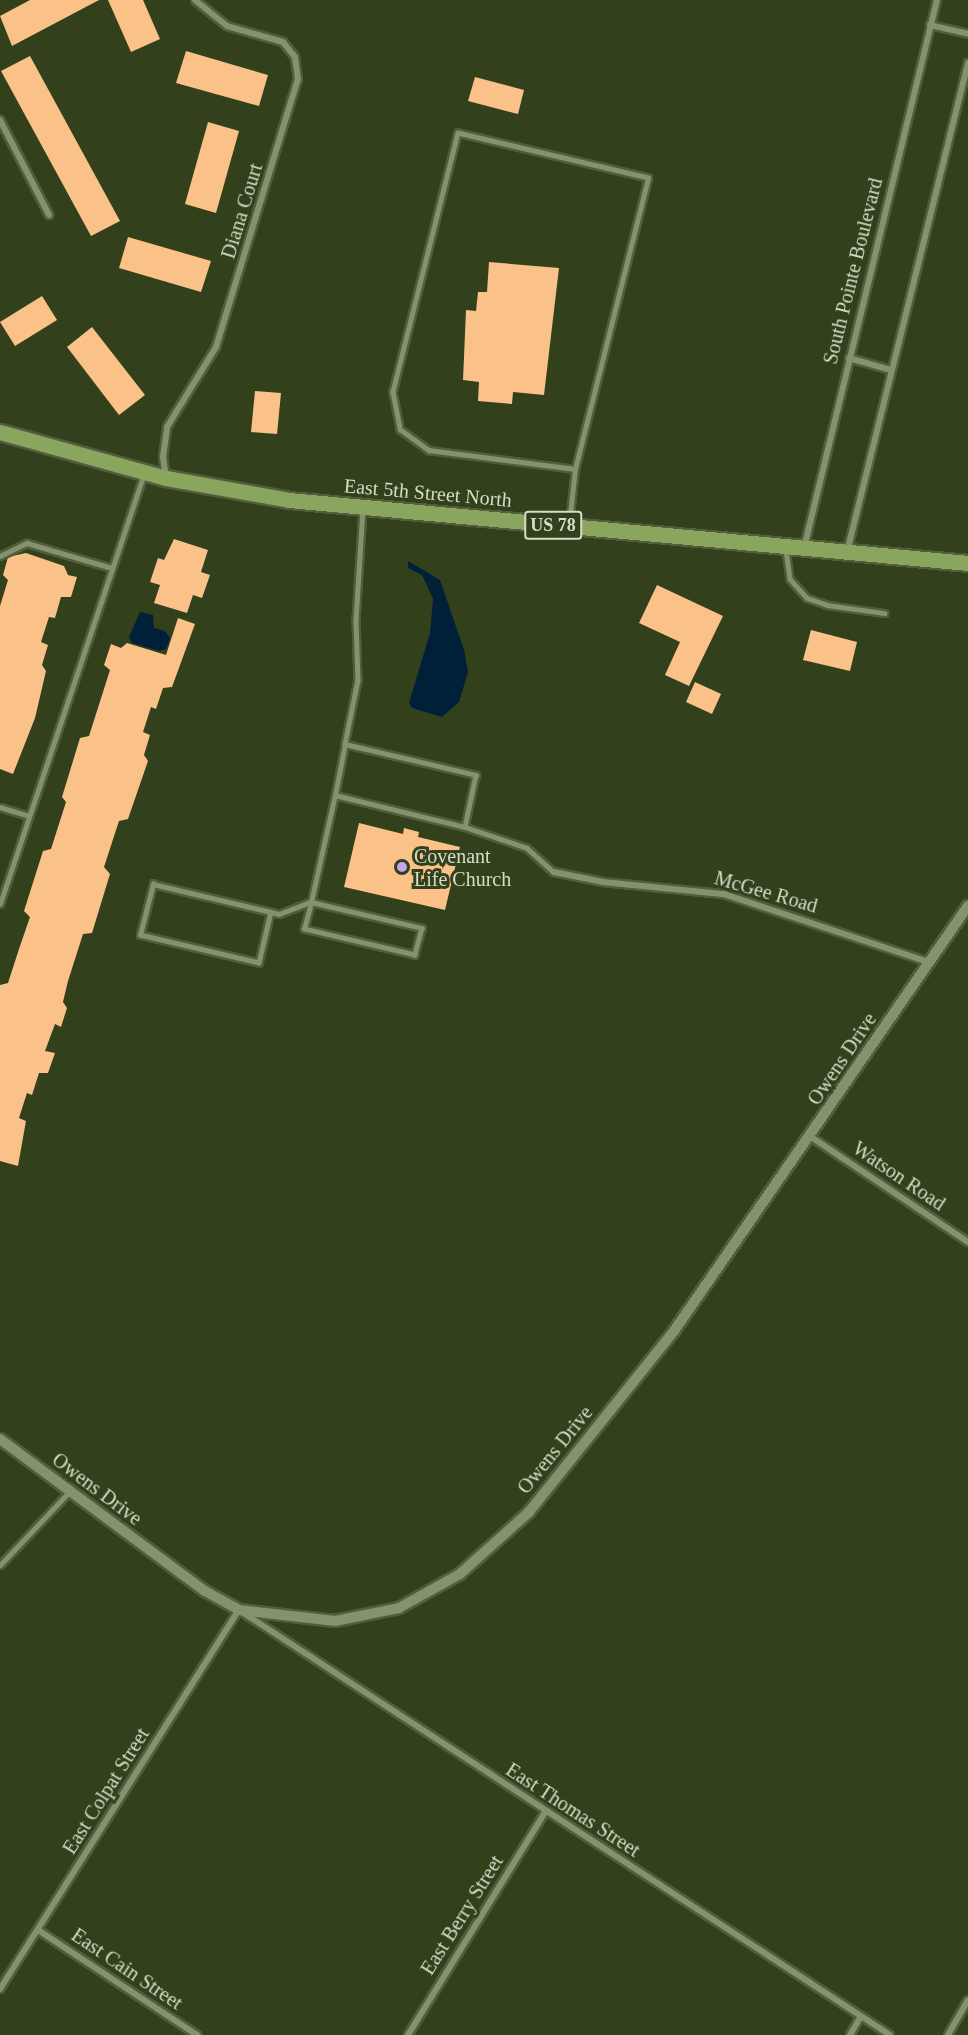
<!DOCTYPE html>
<style>
body{margin:0}
#map{position:relative;width:968px;height:2035px;overflow:hidden;background:#33401c;font-family:"Times New Roman",serif}
div>[style]{position:absolute}
[style*='--x']{left:calc(var(--x)*1px);top:calc(var(--y)*1px);width:calc(var(--w)*1px);rotate:calc(var(--a)*1deg)}
.water>*{inset:0;background:#001f39}
.building>*{inset:0;background:#fac289}
.roads{filter:drop-shadow(2px 0 #525d3e) drop-shadow(-2px 0 #525d3e) drop-shadow(0 2px #525d3e) drop-shadow(0 -2px #525d3e)}
.service>*{height:4.5px;margin:-2.25px;padding:0 2.25px;transform-origin:2.25px;border-radius:2.25px;background:#83936c}
.minor>*{height:6px;margin:-3px;padding:0 3px;transform-origin:3px;border-radius:3px;background:#83936c}
.tertiary>*{height:10px;margin:-5px;padding:0 5px;transform-origin:5px;border-radius:5px;background:#83936c}
.primary>*{height:15px;margin:-7.5px;padding:0 7.5px;transform-origin:7.5px;border-radius:7.5px;background:#8aa55e}
.dots>*{width:16px;height:16px;translate:-50% -50%;box-sizing:border-box;border:3px solid #33401c;border-radius:50%}
span{translate:-50% -50%;white-space:nowrap;text-align:center;line-height:1.15;-webkit-text-stroke:6px #33401c;paint-order:stroke}
.shield-label span{padding:2px 4px;background:#33401c;border:2px solid;border-radius:4px;-webkit-text-stroke-width:0}
.shield-label{font-size:18px;color:#d4ddc8;font-weight:700}
.street-label{font-size:20px;color:#d4ddc8}
.poi-label{font-size:20px;color:#d4ddc8}
.left{translate:0 -50%;text-align:left}
</style>
<div id="map">
<div class="water">
<div style="clip-path:polygon(408px 561px,440px 580px,464px 650px,468px 672px,459px 702px,442px 717px,412px 708px,409px 703px,430px 633px,433px 599px,422px 575px,408px 568px)"></div>
<div style="clip-path:polygon(140px 612px,153px 615px,154px 628px,165px 631px,170px 638px,166px 649px,159px 651px,132px 643px,129px 637px)"></div>
</div>
<div class="building">
<div style="clip-path:polygon(30px 0,99px 0,12px 46px,0 16px)"></div>
<div style="clip-path:polygon(108px 0,143px 0,160px 39px,131px 52px)"></div>
<div style="clip-path:polygon(186px 51px,268px 75px,259px 106px,176px 83px)"></div>
<div style="clip-path:polygon(30px 56px,120px 221px,91px 236px,1px 71px)"></div>
<div style="clip-path:polygon(475px 77px,524px 90px,518px 114px,468px 101px)"></div>
<div style="clip-path:polygon(208px 122px,239px 131px,216px 213px,185px 204px)"></div>
<div style="clip-path:polygon(128px 237px,211px 261px,201px 292px,119px 268px)"></div>
<div style="clip-path:polygon(489px 262px,559px 268px,544px 395px,513px 392px,512px 404px,478px 401px,479px 382px,463px 380px,466px 310px,476px 311px,478px 292px,487px 292px)"></div>
<div style="clip-path:polygon(42px 296px,57px 320px,15px 346px,0 322px)"></div>
<div style="clip-path:polygon(92px 327px,145px 395px,119px 415px,67px 347px)"></div>
<div style="clip-path:polygon(255px 391px,281px 393px,277px 434px,251px 432px)"></div>
<div style="clip-path:polygon(174px 539px,208px 550px,201px 572px,210px 575px,202px 598px,193px 595px,187px 613px,154px 603px,160px 585px,150px 582px,158px 558px,164px 560px)"></div>
<div style="clip-path:polygon(26px 553px,64px 566px,68px 575px,77px 577px,71px 597px,61px 597px,55px 618px,49px 617px,41px 642px,48px 645px,42px 665px,46px 671px,35px 718px,13px 774px,0 769px,0 606px,8px 580px,3px 575px,8px 557px)"></div>
<div style="clip-path:polygon(657px 585px,723px 616px,689px 686px,665px 675px,680px 642px,639px 623px)"></div>
<div style="clip-path:polygon(178px 618px,195px 624px,172px 687px,163px 688px,156px 709px,151px 707px,143px 732px,150px 735px,144px 755px,148px 761px,128px 819px,119px 821px,104px 867px,110px 874px,92px 933px,83px 934px,68px 981px,63px 1002px,67px 1008px,61px 1027px,55px 1024px,45px 1051px,55px 1053px,48px 1073px,39px 1073px,32px 1095px,27px 1093px,19px 1118px,26px 1121px,18px 1166px,0 1161px,0 985px,8px 983px,19px 949px,30px 917px,24px 911px,43px 851px,51px 849px,66px 802px,62px 797px,80px 738px,89px 736px,110px 670px,104px 665px,111px 644px,121px 648px,127px 643px,166px 655px)"></div>
<div style="clip-path:polygon(811px 630px,857px 642px,850px 671px,803px 660px)"></div>
<div style="clip-path:polygon(695px 682px,721px 694px,712px 714px,686px 702px)"></div>
<div style="clip-path:polygon(359px 823px,403px 834px,404px 828px,419px 832px,418px 837px,460px 847px,445px 910px,344px 887px)"></div>
</div>
<div class="roads">
<div class="service">
<div style="--x:363;--y:509;--w:112;--a:93.6"></div>
<div style="--x:356;--y:621;--w:59;--a:88.1"></div>
<div style="--x:358;--y:680;--w:65;--a:101.5"></div>
<div style="--x:345;--y:744;--w:135;--a:13.3"></div>
<div style="--x:476;--y:775;--w:53;--a:101.9"></div>
<div style="--x:465;--y:827;--w:65;--a:18.7"></div>
<div style="--x:527;--y:848;--w:36;--a:42"></div>
<div style="--x:569;--y:524;--w:55;--a:-83.8"></div>
<div style="--x:575;--y:469;--w:300;--a:-75.9"></div>
<div style="--x:648;--y:178;--w:195;--a:-166.7"></div>
<div style="--x:458;--y:133;--w:267;--a:104.1"></div>
<div style="--x:393;--y:392;--w:38;--a:79"></div>
<div style="--x:400;--y:429;--w:36;--a:36"></div>
<div style="--x:429;--y:450;--w:147;--a:7.4"></div>
<div style="--x:786;--y:550;--w:29;--a:82"></div>
<div style="--x:790;--y:579;--w:25;--a:48"></div>
<div style="--x:807;--y:598;--w:21;--a:19"></div>
<div style="--x:827;--y:605;--w:58;--a:8"></div>
<div style="--x:0;--y:556;--w:30;--a:-26"></div>
<div style="--x:27;--y:543;--w:89;--a:16.4"></div>
<div style="--x:335;--y:795;--w:134;--a:13.8"></div>
<div style="--x:0;--y:807;--w:30;--a:17"></div>
<div style="--x:0;--y:904;--w:451;--a:-71.5"></div>
<div style="--x:271;--y:912;--w:52;--a:103.2"></div>
<div style="--x:259;--y:963;--w:122;--a:-166.8"></div>
<div style="--x:140;--y:935;--w:53;--a:-75.7"></div>
<div style="--x:153;--y:884;--w:121;--a:13.3"></div>
<div style="--x:271;--y:912;--w:8;--a:14"></div>
<div style="--x:279;--y:914;--w:34;--a:-21"></div>
<div style="--x:311;--y:902;--w:114;--a:13.2"></div>
<div style="--x:422;--y:928;--w:28;--a:105"></div>
<div style="--x:415;--y:955;--w:114;--a:-166.8"></div>
<div style="--x:304;--y:929;--w:28;--a:-75"></div>
<div style="--x:311;--y:902;--w:110;--a:-77.4"></div>
<div style="--x:335;--y:795;--w:52;--a:-78.9"></div>
<div style="--x:0;--y:1565;--w:102;--a:-46.6"></div>
</div>
<div class="minor">
<div style="--x:930;--y:25;--w:39;--a:13"></div>
<div style="--x:0;--y:120;--w:107;--a:62.7"></div>
<div style="--x:849;--y:358;--w:44;--a:15.9"></div>
<div style="--x:166;--y:478;--w:21;--a:-98"></div>
<div style="--x:163;--y:457;--w:30;--a:-82"></div>
<div style="--x:167;--y:427;--w:94;--a:-58.5"></div>
<div style="--x:216;--y:347;--w:280;--a:-73"></div>
<div style="--x:298;--y:79;--w:22;--a:-98"></div>
<div style="--x:295;--y:57;--w:19;--a:-129"></div>
<div style="--x:283;--y:42;--w:58;--a:-164.1"></div>
<div style="--x:227;--y:26;--w:41;--a:-140.9"></div>
<div style="--x:804;--y:548;--w:564;--a:-76.36"></div>
<div style="--x:847;--y:552;--w:504;--a:-76.1"></div>
<div style="--x:554;--y:872;--w:50;--a:11.5"></div>
<div style="--x:603;--y:882;--w:122;--a:5.7"></div>
<div style="--x:724;--y:894;--w:215;--a:18.4"></div>
<div style="--x:811;--y:1137;--w:189;--a:33.8"></div>
<div style="--x:38;--y:1930;--w:191;--a:33.4"></div>
<div style="--x:0;--y:1989;--w:448;--a:-57.8"></div>
<div style="--x:239;--y:1610;--w:777;--a:33.14"></div>
<div style="--x:408;--y:2035;--w:262;--a:-58.4"></div>
<div style="--x:850;--y:2035;--w:20;--a:-60"></div>
<div style="--x:948;--y:2035;--w:40;--a:-60.3"></div>
</div>
<div class="tertiary">
<div style="--x:0;--y:1439;--w:255;--a:36.6"></div>
<div style="--x:205;--y:1591;--w:39;--a:29"></div>
<div style="--x:239;--y:1610;--w:97;--a:6.5"></div>
<div style="--x:335;--y:1621;--w:65;--a:-11.5"></div>
<div style="--x:399;--y:1608;--w:70;--a:-29.1"></div>
<div style="--x:460;--y:1574;--w:93;--a:-41.9"></div>
<div style="--x:529;--y:1512;--w:232;--a:-51.3"></div>
<div style="--x:674;--y:1331;--w:517;--a:-55.33"></div>
</div>
<div class="primary">
<div style="--x:0;--y:432;--w:172;--a:15.5"></div>
<div style="--x:166;--y:478;--w:125;--a:10.1"></div>
<div style="--x:289;--y:500;--w:682;--a:5.3"></div>
</div>
</div>
<div class="dots">
<div style="left:402px;top:867px;background:#c8a5ee"></div>
</div>
<div class="shield-label">
<span style="left:553px;top:525px">US 78</span>
</div>
<div class="street-label">
<span style="left:242px;top:211px;rotate:-73deg">Diana Court</span>
<span style="left:853px;top:271px;rotate:-76deg">South Pointe Boulevard</span>
<span style="left:428px;top:493px;rotate:5deg">East 5th Street North</span>
<span style="left:766px;top:892px;rotate:16deg">McGee Road</span>
<span style="left:842px;top:1059px;rotate:-56deg">Owens Drive</span>
<span style="left:899px;top:1176px;rotate:34deg">Watson Road</span>
<span style="left:555px;top:1450px;rotate:-51deg">Owens Drive</span>
<span style="left:97px;top:1489px;rotate:37deg">Owens Drive</span>
<span style="left:106px;top:1791px;rotate:-58deg">East Colpat Street</span>
<span style="left:573px;top:1810px;rotate:33deg">East Thomas Street</span>
<span style="left:462px;top:1915px;rotate:-58deg">East Berry Street</span>
<span style="left:127px;top:1969px;rotate:34deg">East Cain Street</span>
</div>
<div class="poi-label">
<span class="left" style="left:414px;top:868px">Covenant<br>Life Church</span>
</div>
</div>
